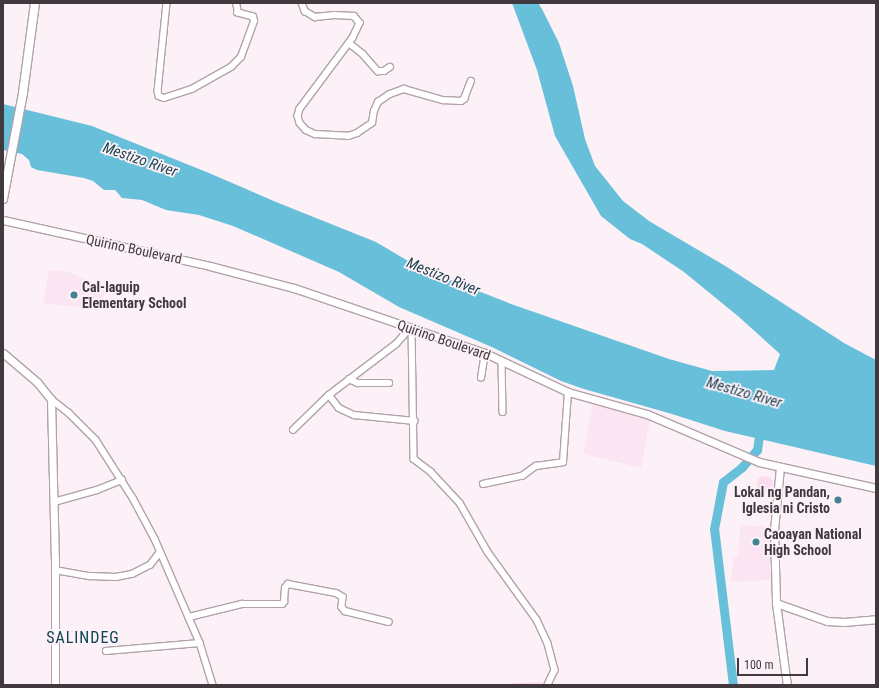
<!DOCTYPE html>
<style>
body{margin:0}
#map{position:relative;width:879px;height:688px;overflow:hidden;background:#fdf1f8;font-family:"Roboto Condensed",sans-serif}
div>[style]{position:absolute}
[style*='--x']{left:calc(var(--x)*1px);top:calc(var(--y)*1px);width:calc(var(--w)*1px);rotate:calc(var(--a)*1deg)}
.built>*{inset:0;background:#fce5f3}
.green>*{inset:0;background:#fcdaef}
.round{border-radius:50%}
.water>*{inset:0;background:#68bfda}
.river>*{height:9px;margin:-4.5px;padding:0 4.5px;transform-origin:4.5px;border-radius:4.5px;background:#68bfda}
.roads{filter:drop-shadow(1px 0 #b1a2ab) drop-shadow(-1px 0 #b1a2ab) drop-shadow(0 1px #b1a2ab) drop-shadow(0 -1px #b1a2ab)}
.minor>*{height:5.5px;margin:-2.75px;padding:0 2.75px;transform-origin:2.75px;border-radius:2.75px;background:#fff}
.tertiary>*{height:7px;margin:-3.5px;padding:0 3.5px;transform-origin:3.5px;border-radius:3.5px;background:#fff}
.secondary>*{height:8px;margin:-4px;padding:0 4px;transform-origin:4px;border-radius:4px;background:#fff}
.dots>*{width:11px;height:11px;translate:-50% -50%;box-sizing:border-box;border:2px solid #fdf1f8;border-radius:50%}
span{translate:-50% -50%;white-space:nowrap;text-align:center;line-height:1.15;-webkit-text-stroke:3.5px #fdf1f8;paint-order:stroke}
.street-label{font-size:14px;color:#403a3e}
.poi-label{font-size:14px;color:#403a3e;font-weight:700}
.left{translate:0 -50%;text-align:left}
.right{translate:-100% -50%;text-align:right}
.water-label{font-size:15px;color:#1d4551;font-style:italic}
.quarter-label{font-size:16px;color:#0b4352;letter-spacing:1px}
.frame{position:absolute;inset:0;border:4px solid #403a3e;pointer-events:none}
.scale{position:absolute;left:737px;top:658px;width:71px;height:18px;box-sizing:border-box;border:2px solid #403a3e;border-top:0;padding-left:5px;font-size:12px;line-height:14px;white-space:nowrap;color:#403a3e;-webkit-text-stroke:3px #fdf1f8;paint-order:stroke}
</style>
<div id="map">
<div class="built">
<div style="clip-path:polygon(49px 270px,66px 271px,105px 287px,101px 310px,43px 303px)"></div>
<div style="clip-path:polygon(593px 404px,650px 420px,641px 468px,583px 454px)"></div>
<div style="clip-path:polygon(740px 525px,772px 527px,773px 580px,731px 582px,733px 557px,738px 557px)"></div>
</div>
<div class="green">
<div class="round" style="left:757px;top:476px;width:16px;height:16px"></div>
<div style="clip-path:polygon(542px 682px,542px 685px,513px 685px,513px 683px)"></div>
</div>
<div class="water">
<div style="clip-path:polygon(512px 3px,538px 3px,542px 9px,559px 43px,573px 86px,585px 139px,595px 166px,623px 201px,649px 221px,727px 267px,844px 343px,876px 360px,876px 466px,725px 431px,672px 414px,584px 389px,561px 381px,494px 348px,399px 307px,339px 272px,233px 226px,199px 215px,166px 210px,142px 200px,122px 198px,115px 190px,104px 190px,93px 181px,84px 178px,37px 170px,31px 167px,29px 160px,22px 154px,3px 150px,3px 104px,92px 126px,209px 173px,276px 202px,376px 242px,420px 268px,511px 304px,669px 359px,712px 371px,774px 370px,780px 354px,739px 317px,684px 272px,642px 244px,630px 239px,601px 216px,555px 136px,537px 70px)"></div>
</div>
<div class="river">
<div style="--x:733;--y:685;--w:157;--a:-96.9"></div>
<div style="--x:714;--y:529;--w:48;--a:-79.2"></div>
<div style="--x:723;--y:482;--w:24;--a:-38"></div>
<div style="--x:742;--y:467;--w:23;--a:-49"></div>
<div style="--x:757;--y:450;--w:22;--a:-82"></div>
</div>
<div class="roads">
<div class="minor">
<div style="--x:167;--y:3;--w:88;--a:95.8"></div>
<div style="--x:158;--y:91;--w:5;--a:79"></div>
<div style="--x:159;--y:96;--w:5;--a:22"></div>
<div style="--x:164;--y:98;--w:29;--a:-18"></div>
<div style="--x:192;--y:89;--w:45;--a:-29.4"></div>
<div style="--x:231;--y:67;--w:14;--a:-45"></div>
<div style="--x:241;--y:57;--w:38;--a:-70"></div>
<div style="--x:254;--y:21;--w:4;--a:-104"></div>
<div style="--x:253;--y:17;--w:16;--a:-165"></div>
<div style="--x:238;--y:13;--w:10;--a:-101"></div>
<div style="--x:302;--y:3;--w:9;--a:69"></div>
<div style="--x:305;--y:11;--w:12;--a:31"></div>
<div style="--x:315;--y:17;--w:19;--a:-6"></div>
<div style="--x:334;--y:15;--w:20;--a:3"></div>
<div style="--x:354;--y:16;--w:9;--a:49"></div>
<div style="--x:360;--y:23;--w:17;--a:115"></div>
<div style="--x:353;--y:38;--w:89;--a:126.7"></div>
<div style="--x:300;--y:109;--w:7;--a:106"></div>
<div style="--x:298;--y:116;--w:7;--a:74"></div>
<div style="--x:300;--y:123;--w:9;--a:49"></div>
<div style="--x:306;--y:130;--w:10;--a:24"></div>
<div style="--x:315;--y:134;--w:33;--a:3"></div>
<div style="--x:348;--y:136;--w:9;--a:-18"></div>
<div style="--x:357;--y:133;--w:18;--a:-34"></div>
<div style="--x:372;--y:123;--w:12;--a:-81"></div>
<div style="--x:374;--y:111;--w:10;--a:-66"></div>
<div style="--x:378;--y:102;--w:14;--a:-34"></div>
<div style="--x:390;--y:94;--w:15;--a:-20"></div>
<div style="--x:404;--y:89;--w:41;--a:15.8"></div>
<div style="--x:443;--y:100;--w:18;--a:3"></div>
<div style="--x:461;--y:101;--w:4;--a:-34"></div>
<div style="--x:464;--y:99;--w:19;--a:-69"></div>
<div style="--x:349;--y:43;--w:18;--a:38"></div>
<div style="--x:363;--y:54;--w:23;--a:49"></div>
<div style="--x:378;--y:71;--w:6;--a:0"></div>
<div style="--x:384;--y:71;--w:7;--a:-34"></div>
<div style="--x:412;--y:328;--w:131;--a:89.1"></div>
<div style="--x:414;--y:459;--w:21;--a:37"></div>
<div style="--x:431;--y:472;--w:42;--a:46.9"></div>
<div style="--x:460;--y:503;--w:56;--a:60.3"></div>
<div style="--x:488;--y:552;--w:84;--a:54.2"></div>
<div style="--x:537;--y:620;--w:26;--a:65"></div>
<div style="--x:548;--y:644;--w:27;--a:75"></div>
<div style="--x:555;--y:670;--w:17;--a:115"></div>
<div style="--x:502;--y:361;--w:51;--a:88.9"></div>
<div style="--x:481;--y:378;--w:25;--a:-81"></div>
<div style="--x:349;--y:379;--w:10;--a:24"></div>
<div style="--x:358;--y:383;--w:31;--a:0"></div>
<div style="--x:329;--y:395;--w:16;--a:52"></div>
<div style="--x:339;--y:408;--w:17;--a:25"></div>
<div style="--x:354;--y:415;--w:61;--a:5.6"></div>
<div style="--x:51;--y:399;--w:23;--a:38"></div>
<div style="--x:69;--y:413;--w:38;--a:45"></div>
<div style="--x:96;--y:440;--w:69;--a:57.5"></div>
<div style="--x:133;--y:498;--w:47;--a:61.8"></div>
<div style="--x:155;--y:539;--w:113;--a:66.6"></div>
<div style="--x:200;--y:643;--w:44;--a:72.8"></div>
<div style="--x:293;--y:430;--w:50;--a:-44.2"></div>
<div style="--x:329;--y:395;--w:84;--a:-37.3"></div>
<div style="--x:396;--y:344;--w:21;--a:-49"></div>
<div style="--x:483;--y:484;--w:40;--a:-12"></div>
<div style="--x:522;--y:476;--w:17;--a:-36"></div>
<div style="--x:536;--y:466;--w:27;--a:-8"></div>
<div style="--x:563;--y:462;--w:70;--a:-85.9"></div>
<div style="--x:54;--y:502;--w:45;--a:-15.6"></div>
<div style="--x:97;--y:490;--w:27;--a:-22"></div>
<div style="--x:55;--y:570;--w:36;--a:10"></div>
<div style="--x:90;--y:576;--w:26;--a:2"></div>
<div style="--x:116;--y:577;--w:16;--a:-11"></div>
<div style="--x:132;--y:574;--w:20;--a:-27"></div>
<div style="--x:150;--y:565;--w:16;--a:-52"></div>
<div style="--x:189;--y:617;--w:55;--a:-13.8"></div>
<div style="--x:242;--y:604;--w:40;--a:0"></div>
<div style="--x:282;--y:604;--w:3;--a:-45"></div>
<div style="--x:284;--y:602;--w:14;--a:-86"></div>
<div style="--x:285;--y:588;--w:5;--a:-53"></div>
<div style="--x:288;--y:584;--w:49;--a:10.6"></div>
<div style="--x:336;--y:593;--w:8;--a:30"></div>
<div style="--x:343;--y:597;--w:10;--a:96"></div>
<div style="--x:342;--y:607;--w:5;--a:53"></div>
<div style="--x:345;--y:611;--w:45;--a:14"></div>
<div style="--x:106;--y:651;--w:94;--a:-4.9"></div>
</div>
<div class="tertiary">
<div style="--x:3;--y:220;--w:212;--a:12.5"></div>
<div style="--x:210;--y:266;--w:87;--a:14.7"></div>
<div style="--x:294;--y:288;--w:202;--a:18.8"></div>
<div style="--x:485;--y:353;--w:92;--a:25.2"></div>
<div style="--x:568;--y:392;--w:82;--a:15.6"></div>
<div style="--x:647;--y:414;--w:122;--a:23.2"></div>
<div style="--x:759;--y:462;--w:120;--a:12.5"></div>
<div style="--x:3;--y:353;--w:45;--a:40.5"></div>
<div style="--x:37;--y:382;--w:22;--a:51"></div>
<div style="--x:51;--y:399;--w:161;--a:88.6"></div>
<div style="--x:55;--y:560;--w:125;--a:90"></div>
<div style="--x:780;--y:467;--w:63;--a:95.4"></div>
<div style="--x:774;--y:530;--w:73;--a:88.4"></div>
<div style="--x:776;--y:603;--w:83;--a:82.4"></div>
<div style="--x:776;--y:603;--w:54;--a:19.4"></div>
<div style="--x:827;--y:621;--w:17;--a:3"></div>
<div style="--x:844;--y:622;--w:32;--a:-5"></div>
</div>
<div class="secondary">
<div style="--x:3;--y:199;--w:108;--a:-79.3"></div>
<div style="--x:23;--y:93;--w:91;--a:-82.4"></div>
</div>
</div>
<div class="dots">
<div style="left:74px;top:295px;background:#428295"></div>
<div style="left:838px;top:500px;background:#428295"></div>
<div style="left:756px;top:542px;background:#428295"></div>
</div>
<div class="street-label">
<span style="left:134px;top:249px;rotate:12deg">Quirino Boulevard</span>
<span style="left:444px;top:340px;rotate:19deg">Quirino Boulevard</span>
</div>
<div class="poi-label">
<span class="left" style="left:82px;top:295px">Cal-laguip<br>Elementary School</span>
<span class="right" style="left:830px;top:500px">Lokal ng Pandan,<br>Iglesia ni Cristo</span>
<span class="left" style="left:764px;top:542px">Caoayan National<br>High School</span>
</div>
<div class="water-label">
<span style="left:140px;top:160px;rotate:19deg">Mestizo River</span>
<span style="left:443px;top:277px;rotate:22deg">Mestizo River</span>
<span style="left:744px;top:393px;rotate:16deg">Mestizo River</span>
</div>
<div class="quarter-label">
<span style="left:83px;top:638px">SALINDEG</span>
</div>
<div class="frame"></div>
<div class="scale">100 m</div>
</div>
